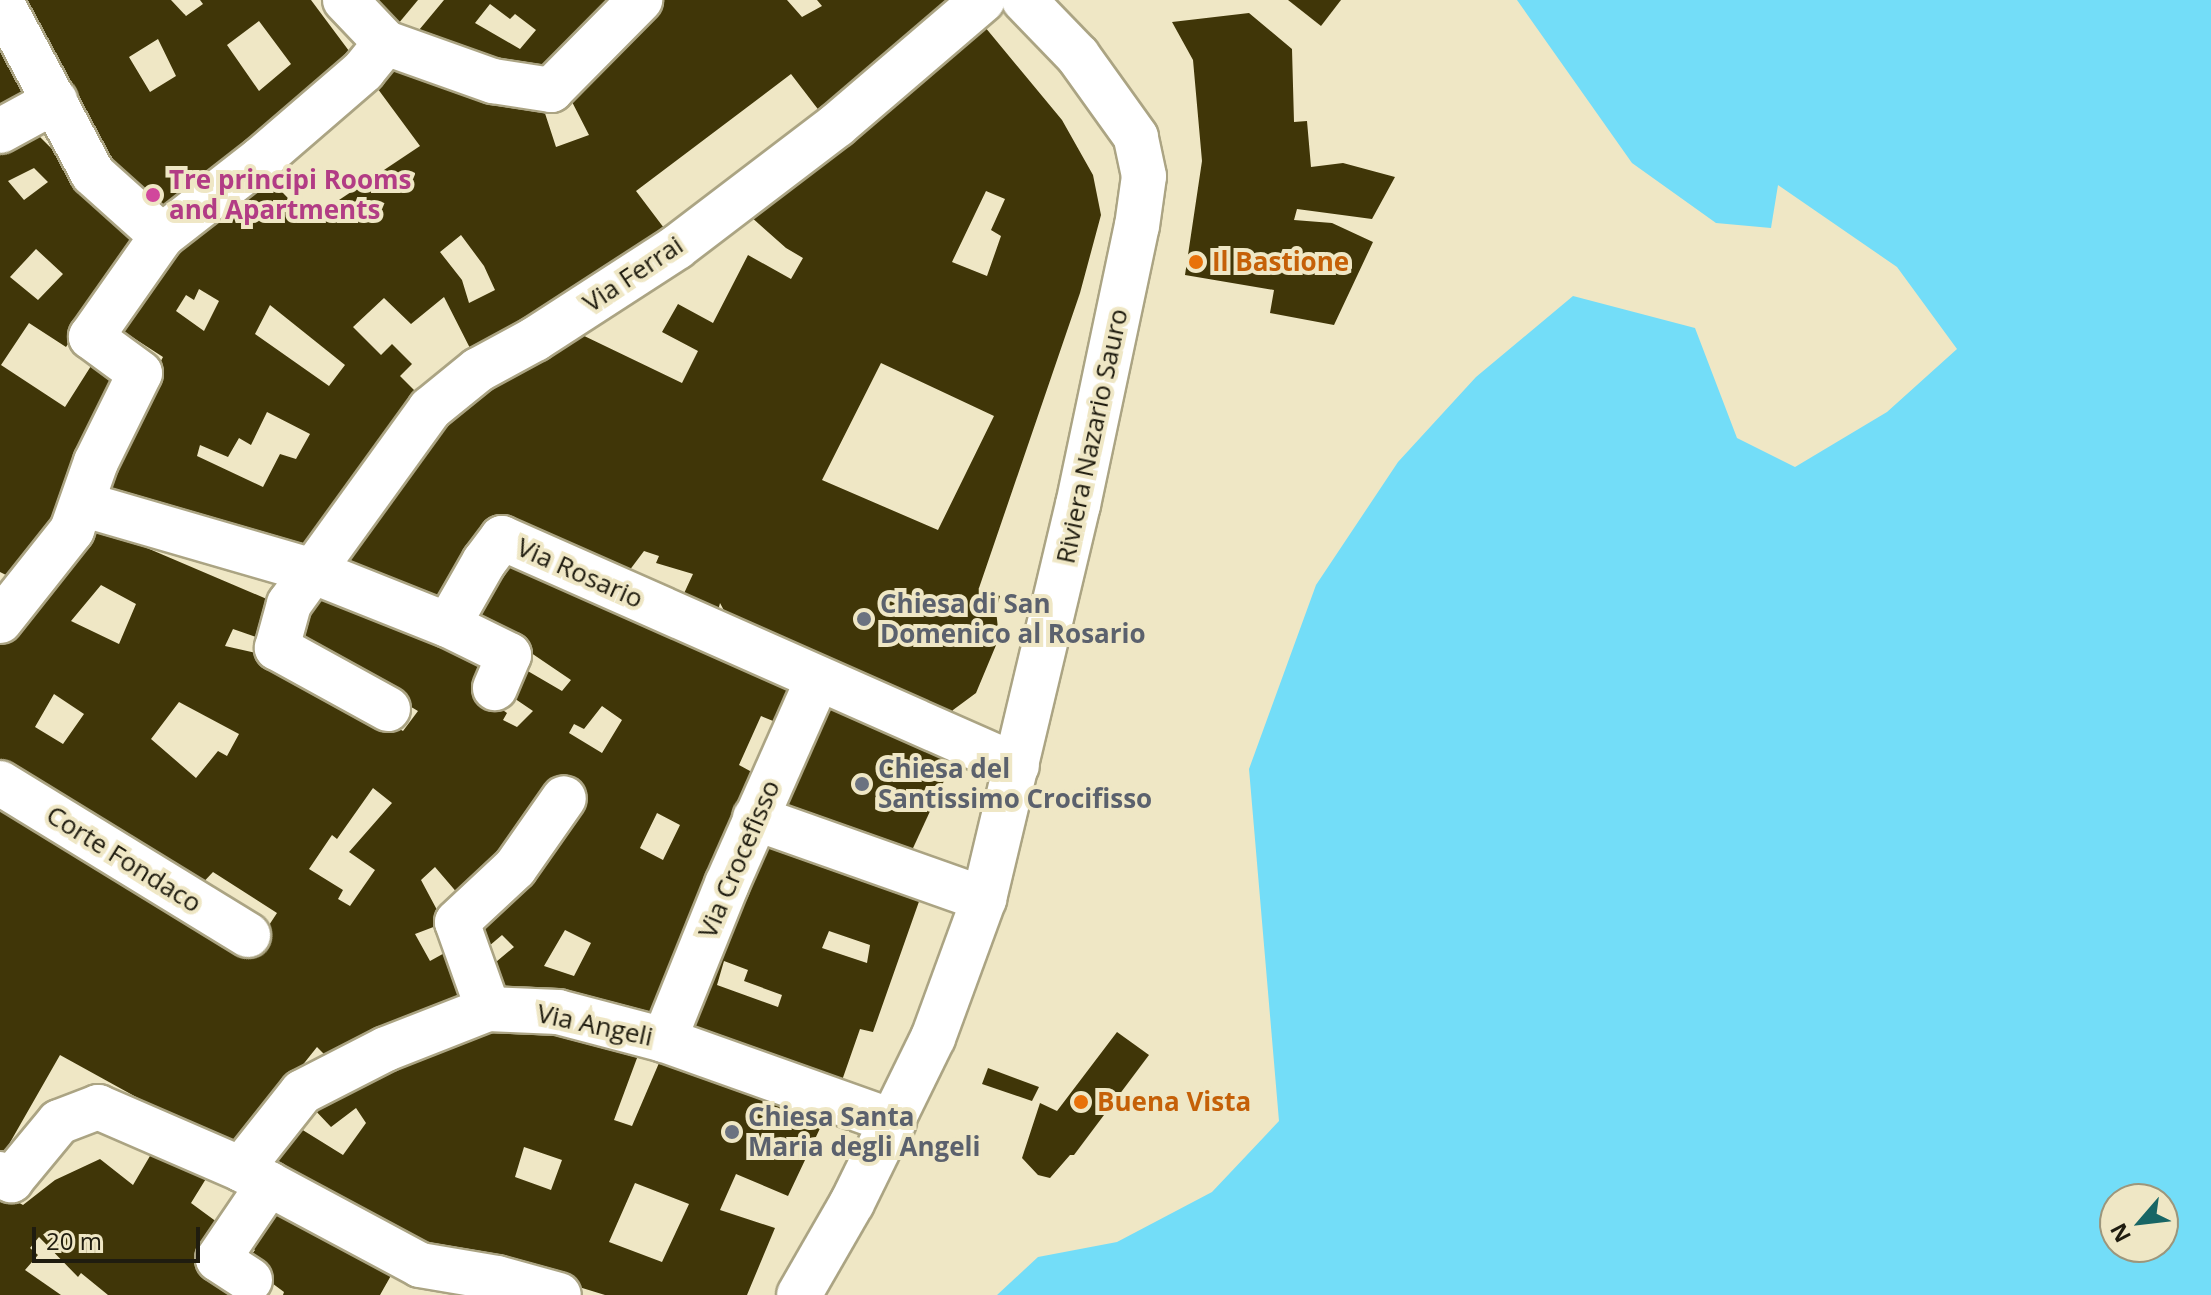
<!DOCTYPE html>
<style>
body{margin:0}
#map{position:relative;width:2211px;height:1295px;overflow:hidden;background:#efe7c5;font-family:"Open Sans",sans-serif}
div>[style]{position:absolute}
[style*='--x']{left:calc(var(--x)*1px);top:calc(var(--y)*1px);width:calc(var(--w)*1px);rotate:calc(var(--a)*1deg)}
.water>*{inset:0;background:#73ddf8}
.building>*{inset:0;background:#403608}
.roads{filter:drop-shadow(2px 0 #aba483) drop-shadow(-2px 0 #aba483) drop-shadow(0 2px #aba483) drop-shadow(0 -2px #aba483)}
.minor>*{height:44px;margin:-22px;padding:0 22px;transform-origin:22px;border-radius:22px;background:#fff}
.dots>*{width:22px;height:22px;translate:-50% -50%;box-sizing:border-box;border:4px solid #efe7c5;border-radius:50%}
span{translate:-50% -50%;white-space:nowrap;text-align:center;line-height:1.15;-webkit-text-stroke:8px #efe7c5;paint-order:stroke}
.hotel-label{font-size:26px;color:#b23c85;font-weight:700}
.left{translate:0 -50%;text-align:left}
.food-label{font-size:26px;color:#c56008;font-weight:700}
.street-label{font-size:26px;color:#1f1c0f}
.worship-label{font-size:26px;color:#5b616d;font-weight:700}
.north{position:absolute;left:2099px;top:1183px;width:80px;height:80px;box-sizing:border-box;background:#efe7c5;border:2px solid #9c967c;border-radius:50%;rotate:242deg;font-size:22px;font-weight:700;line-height:32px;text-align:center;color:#1f1c0f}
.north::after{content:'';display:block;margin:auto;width:28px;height:36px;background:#186665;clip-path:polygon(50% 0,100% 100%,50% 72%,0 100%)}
.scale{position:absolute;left:32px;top:1227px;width:168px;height:36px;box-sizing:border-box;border:4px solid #1f1c0f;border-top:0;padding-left:10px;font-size:24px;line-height:28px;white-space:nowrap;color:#1f1c0f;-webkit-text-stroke:6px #efe7c5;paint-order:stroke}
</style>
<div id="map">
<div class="water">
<div style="clip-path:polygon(evenodd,1517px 0,2211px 0,2211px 1295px,997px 1295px,1038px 1257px,1117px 1242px,1212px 1192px,1279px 1121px,1249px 769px,1316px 585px,1398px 462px,1476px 377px,1573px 296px,1695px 328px,1737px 438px,1795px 467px,1887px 412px,1957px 349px,1897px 267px,1778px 185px,1771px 228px,1716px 223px,1632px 163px,1517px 0,2115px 1199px,2163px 1199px,2163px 1247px,2115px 1247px,2115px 1199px)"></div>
</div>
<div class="building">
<div style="clip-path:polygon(evenodd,15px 0,171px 0,186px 16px,203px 4px,200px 0,311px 0,358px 63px,170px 223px,95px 158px,15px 0,259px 21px,291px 64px,259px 91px,227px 45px,259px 21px,15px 0,158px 39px,176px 76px,150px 92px,129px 57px,158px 39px)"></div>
<div style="clip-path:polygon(359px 0,418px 0,398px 24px)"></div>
<div style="clip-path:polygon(evenodd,444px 0,623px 0,544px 77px,414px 36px,444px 0,490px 4px,510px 19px,515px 14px,536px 30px,520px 49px,475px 23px,490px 4px)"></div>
<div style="clip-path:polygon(evenodd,656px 0,787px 0,802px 17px,822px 6px,817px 0,958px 0,827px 121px,791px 74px,636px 191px,667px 232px,474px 356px,444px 297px,411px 324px,384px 298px,353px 327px,381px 355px,392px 344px,412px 364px,400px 376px,424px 400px,307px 559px,91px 499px,163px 357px,112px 324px,185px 234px,259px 168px,309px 220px,420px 146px,372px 81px,399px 59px,540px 98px,556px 147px,589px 135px,569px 96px,656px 0,461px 235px,484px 266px,495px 290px,469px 303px,462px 280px,440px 252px,461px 235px,656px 0,199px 289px,219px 301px,204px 331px,176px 311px,186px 295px,194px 300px,199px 289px,656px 0,270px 305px,345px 365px,329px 386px,255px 334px,270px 305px,656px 0,267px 412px,310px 434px,296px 459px,280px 454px,263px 487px,197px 456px,200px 445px,228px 457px,239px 438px,251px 445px,267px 412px)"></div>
<div style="clip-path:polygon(1288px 0,1341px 0,1321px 26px)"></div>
<div style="clip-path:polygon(1249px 13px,1292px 49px,1294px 122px,1307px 121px,1311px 167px,1343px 163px,1395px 177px,1372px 219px,1297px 209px,1294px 220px,1332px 223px,1373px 242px,1334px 325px,1270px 313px,1274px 290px,1185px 275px,1202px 161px,1193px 60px,1172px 22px)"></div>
<div style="clip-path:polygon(evenodd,980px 21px,1062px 120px,1093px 175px,1101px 215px,1080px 293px,979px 588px,1000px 596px,996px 610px,999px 638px,976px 693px,953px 710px,946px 722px,736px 633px,720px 603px,716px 618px,680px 602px,693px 574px,656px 563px,659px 556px,644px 551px,629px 571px,503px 514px,478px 541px,441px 605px,336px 560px,446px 412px,578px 333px,682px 383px,698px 351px,662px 332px,678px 304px,713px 323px,748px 255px,791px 279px,803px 258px,786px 248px,750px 216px,980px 21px,986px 191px,1005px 199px,991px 230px,1001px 236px,987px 276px,952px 262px,986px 191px,980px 21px,881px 363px,994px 416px,938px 530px,822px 480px,881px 363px)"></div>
<div style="clip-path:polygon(0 23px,42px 91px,0 112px)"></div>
<div style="clip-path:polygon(evenodd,32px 129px,139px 236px,66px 347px,29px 323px,1px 365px,65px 407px,91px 366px,118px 383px,61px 516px,8px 576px,0 572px,0 146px,32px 129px,34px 168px,48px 182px,24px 200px,8px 181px,34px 168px,32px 129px,36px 249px,63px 274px,38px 300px,10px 277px,36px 249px)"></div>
<div style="clip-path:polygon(evenodd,93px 525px,276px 603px,262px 639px,233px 629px,225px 646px,256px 653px,259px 649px,403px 731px,418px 711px,294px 638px,319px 585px,491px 662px,474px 690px,507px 713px,503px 720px,517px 727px,533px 711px,508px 694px,526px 670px,562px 691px,571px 680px,471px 612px,498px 560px,804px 689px,783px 725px,761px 716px,739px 765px,761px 777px,660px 1031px,508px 995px,484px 972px,514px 947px,502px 935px,482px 952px,471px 934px,504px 849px,459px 895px,435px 867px,421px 880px,444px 923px,415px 934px,430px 961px,459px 945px,479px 1000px,332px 1062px,317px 1047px,234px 1151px,60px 1055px,4px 1153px,0 1151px,0 804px,250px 954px,277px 913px,213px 872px,194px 892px,0 764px,0 644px,93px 525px,101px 585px,136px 604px,119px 644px,71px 621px,101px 585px,93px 525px,54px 694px,84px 714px,63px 744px,35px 727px,54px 694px,93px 525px,179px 702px,239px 734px,227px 756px,218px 751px,196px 778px,151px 739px,179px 702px,93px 525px,602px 706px,622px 720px,602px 753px,569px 733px,574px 724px,584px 729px,602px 706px,93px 525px,373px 788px,392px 803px,349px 852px,375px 870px,350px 906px,338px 899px,343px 890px,309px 869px,332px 835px,337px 839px,373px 788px,93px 525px,657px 813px,680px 825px,663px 860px,640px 848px,657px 813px,93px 525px,565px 930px,591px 943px,574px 976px,544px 966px,565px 930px)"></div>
<div style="clip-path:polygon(822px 699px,955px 757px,908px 859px,770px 810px)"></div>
<div style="clip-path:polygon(evenodd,772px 841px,922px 893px,873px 1032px,860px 1029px,839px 1089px,682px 1033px,743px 879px,753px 883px,772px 841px,829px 931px,870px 945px,867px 963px,822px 948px,829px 931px,772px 841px,724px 961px,748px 970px,744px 981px,782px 995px,778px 1007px,717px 985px,724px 961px)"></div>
<div style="clip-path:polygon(evenodd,518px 1028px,640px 1050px,614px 1120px,632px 1126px,662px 1056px,823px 1122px,788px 1196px,736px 1174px,720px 1210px,775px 1228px,747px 1295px,605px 1295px,553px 1279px,411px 1247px,259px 1167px,293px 1124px,343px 1155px,366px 1123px,356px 1108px,331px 1127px,312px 1107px,456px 1034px,518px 1028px,524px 1147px,562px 1160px,551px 1190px,515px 1177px,524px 1147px,518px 1028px,635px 1183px,689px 1204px,662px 1262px,609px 1242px,635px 1183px)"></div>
<div style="clip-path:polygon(1117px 1032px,1149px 1055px,1074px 1155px,1070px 1155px,1050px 1178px,1038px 1175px,1022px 1158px,1040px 1103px,1057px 1111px)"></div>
<div style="clip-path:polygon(988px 1068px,1039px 1087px,1032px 1101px,982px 1084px)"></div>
<div style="clip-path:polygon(157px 1144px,212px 1169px,191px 1203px,225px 1228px,243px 1295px,108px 1295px,81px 1273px,78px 1277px,39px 1237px,30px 1248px,38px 1255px,25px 1270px,61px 1295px,0 1295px,0 1192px,23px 1205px,55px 1180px,100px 1159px,133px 1185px)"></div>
<div style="clip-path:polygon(276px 1208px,393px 1272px,380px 1295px,283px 1295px,284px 1292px,245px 1263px,255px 1250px,251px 1247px)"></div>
</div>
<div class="roads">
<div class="minor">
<div style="--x:0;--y:0;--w:197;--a:61.9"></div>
<div style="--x:93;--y:174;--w:93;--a:41.9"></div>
<div style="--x:345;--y:0;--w:59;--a:46.4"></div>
<div style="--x:386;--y:43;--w:114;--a:19.6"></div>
<div style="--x:493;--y:81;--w:59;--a:8.8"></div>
<div style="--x:551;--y:90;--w:127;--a:-45.3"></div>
<div style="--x:0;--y:131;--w:63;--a:-28.6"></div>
<div style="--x:82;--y:504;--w:240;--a:16.2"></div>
<div style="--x:312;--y:571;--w:146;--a:21.7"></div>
<div style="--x:448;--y:625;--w:73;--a:-60.3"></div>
<div style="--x:484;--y:562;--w:30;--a:-53"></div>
<div style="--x:502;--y:538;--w:563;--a:23.88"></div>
<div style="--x:0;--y:621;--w:116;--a:-51.6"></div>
<div style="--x:72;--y:530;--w:72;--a:-70.6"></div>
<div style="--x:96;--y:462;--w:99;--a:-63.7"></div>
<div style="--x:140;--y:373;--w:61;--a:-143.7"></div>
<div style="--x:91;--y:337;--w:123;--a:-54.9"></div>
<div style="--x:162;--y:236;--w:125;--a:-37.9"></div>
<div style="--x:261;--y:159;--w:135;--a:-40.8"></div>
<div style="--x:363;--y:71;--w:36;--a:-51"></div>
<div style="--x:448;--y:625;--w:68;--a:26.2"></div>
<div style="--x:509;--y:655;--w:36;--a:113"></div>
<div style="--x:388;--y:709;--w:127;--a:-151.2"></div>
<div style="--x:277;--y:648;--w:46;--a:-74.7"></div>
<div style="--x:289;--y:604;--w:241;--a:-54.1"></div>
<div style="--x:430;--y:409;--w:62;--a:-39.1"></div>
<div style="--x:478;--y:370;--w:65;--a:-28.5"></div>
<div style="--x:535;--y:339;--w:169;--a:-32.9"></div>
<div style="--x:677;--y:247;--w:201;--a:-37.3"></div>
<div style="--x:837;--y:125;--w:192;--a:-40.6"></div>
<div style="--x:0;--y:783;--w:291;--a:31.5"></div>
<div style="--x:755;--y:818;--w:243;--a:19.5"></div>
<div style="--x:488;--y:1009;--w:92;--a:-109.6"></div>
<div style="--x:457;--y:922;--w:79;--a:-43"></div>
<div style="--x:515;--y:868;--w:85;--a:-55"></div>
<div style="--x:664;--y:1040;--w:168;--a:-68"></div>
<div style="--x:727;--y:884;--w:224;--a:-66.1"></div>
<div style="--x:241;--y:1169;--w:98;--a:-51.6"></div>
<div style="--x:302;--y:1092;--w:94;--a:-27.1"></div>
<div style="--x:386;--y:1049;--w:110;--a:-21.4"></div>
<div style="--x:488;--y:1009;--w:70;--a:2.5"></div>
<div style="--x:558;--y:1012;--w:110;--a:14.8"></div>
<div style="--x:664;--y:1040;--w:244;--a:19.6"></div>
<div style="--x:0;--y:1174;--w:13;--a:29"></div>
<div style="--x:11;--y:1180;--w:75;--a:-50.4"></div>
<div style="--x:59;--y:1122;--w:42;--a:-21"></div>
<div style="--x:98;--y:1107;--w:156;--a:23.4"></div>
<div style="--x:241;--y:1169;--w:203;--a:28.2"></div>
<div style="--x:420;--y:1265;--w:78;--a:9.6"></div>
<div style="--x:497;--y:1278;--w:64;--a:15.3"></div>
<div style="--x:250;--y:1280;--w:38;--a:-147"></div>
<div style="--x:218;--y:1259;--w:91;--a:-55.8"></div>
<div style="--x:799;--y:1295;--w:106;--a:-60.1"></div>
<div style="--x:852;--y:1203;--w:184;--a:-63.9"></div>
<div style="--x:933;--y:1038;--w:148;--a:-69.9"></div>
<div style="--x:984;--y:899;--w:405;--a:-76.6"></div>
<div style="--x:1078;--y:505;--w:285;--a:-78.1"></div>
<div style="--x:1137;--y:226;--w:50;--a:-82"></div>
<div style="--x:1144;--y:176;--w:40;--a:-102"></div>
<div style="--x:1136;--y:137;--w:100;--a:-125.6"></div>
<div style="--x:1078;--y:56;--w:78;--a:-134"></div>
</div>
</div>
<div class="dots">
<div style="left:153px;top:195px;background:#d1479c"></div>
<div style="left:1196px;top:262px;background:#e8710a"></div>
<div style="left:864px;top:619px;background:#6b7280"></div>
<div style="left:862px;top:784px;background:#6b7280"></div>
<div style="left:1081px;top:1102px;background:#e8710a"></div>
<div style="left:732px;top:1132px;background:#6b7280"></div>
</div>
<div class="hotel-label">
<span class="left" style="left:169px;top:195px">Tre principi Rooms<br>and Apartments</span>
</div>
<div class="food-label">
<span class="left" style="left:1212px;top:262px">Il Bastione</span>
<span class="left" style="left:1097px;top:1102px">Buena Vista</span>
</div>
<div class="street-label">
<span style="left:633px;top:274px;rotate:-34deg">Via Ferrai</span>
<span style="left:1092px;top:436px;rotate:-78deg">Riviera Nazario Sauro</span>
<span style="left:580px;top:573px;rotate:24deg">Via Rosario</span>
<span style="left:124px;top:859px;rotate:32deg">Corte Fondaco</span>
<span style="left:739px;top:859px;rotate:-67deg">Via Crocefisso</span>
<span style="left:595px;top:1025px;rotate:12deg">Via Angeli</span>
</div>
<div class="worship-label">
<span class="left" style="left:880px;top:619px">Chiesa di San<br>Domenico al Rosario</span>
<span class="left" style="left:878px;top:784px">Chiesa del<br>Santissimo Crocifisso</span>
<span class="left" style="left:748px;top:1132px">Chiesa Santa<br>Maria degli Angeli</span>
</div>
<div class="north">N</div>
<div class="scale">20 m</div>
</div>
